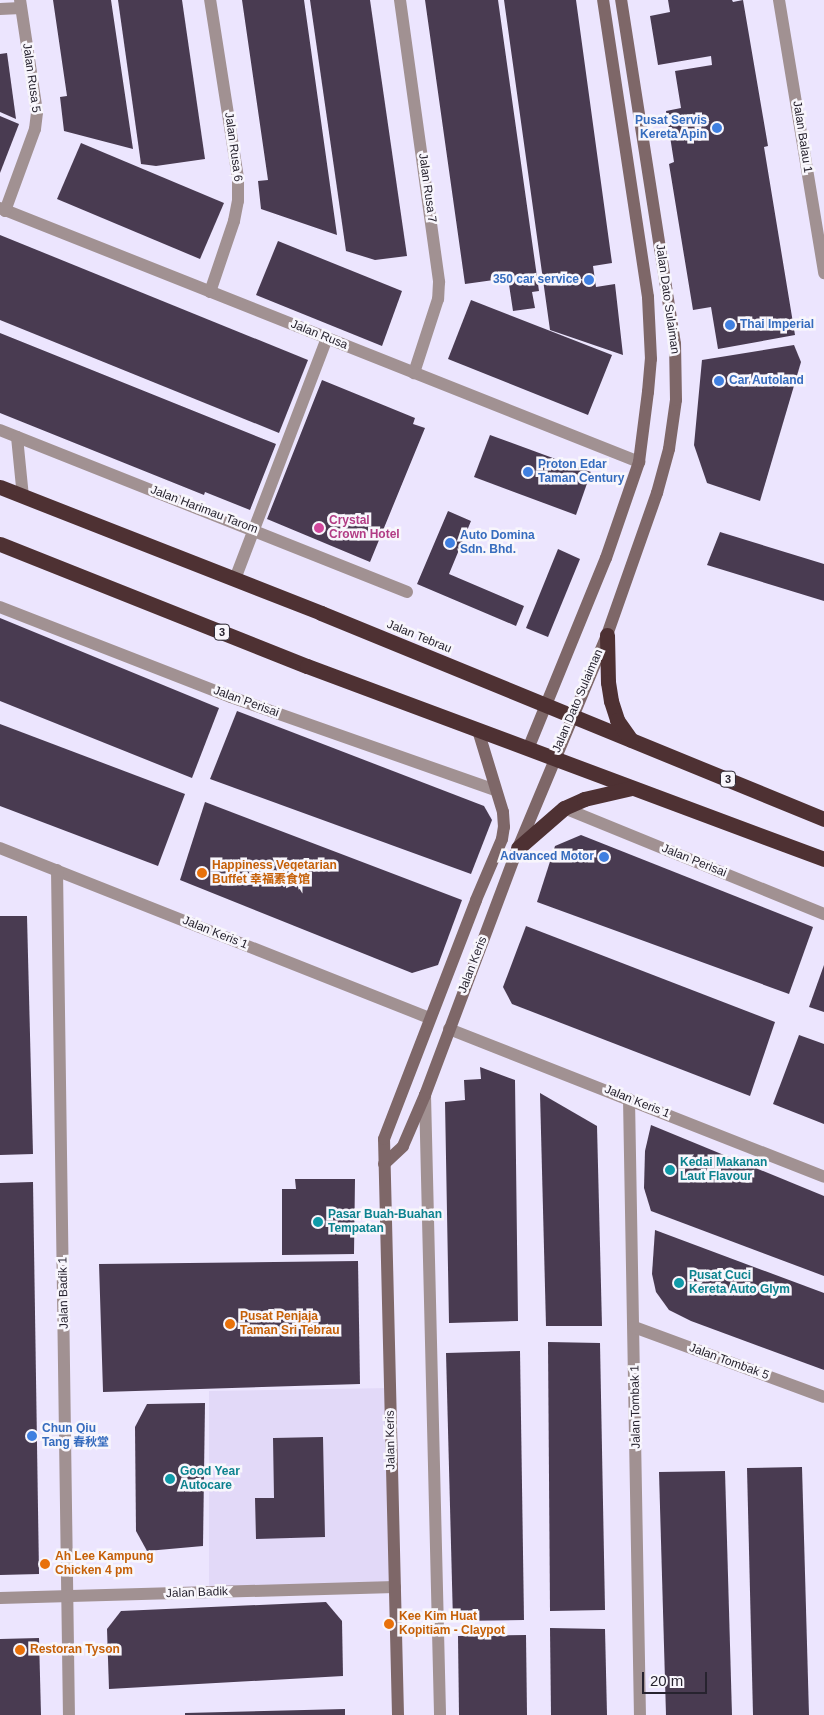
<!DOCTYPE html>
<meta charset="utf-8">
<style>
body{margin:0}
#map{position:relative;width:824px;height:1715px;overflow:hidden;background:#ece5fe;font-family:Arial,"Noto Sans SC",sans-serif}
div>[style]{position:absolute}
[style*='--x']{left:calc(var(--x)*1px);top:calc(var(--y)*1px);width:calc(var(--w)*1px);rotate:calc(var(--a)*1deg)}
.built>*{inset:0;background:#e2d9f8}
.building>*{inset:0;background:#493b51}
.street>*{height:12px;margin:-6px;padding:0 6px;transform-origin:6px;border-radius:6px;background:#a19192}
.secondary>*{height:12px;margin:-6px;padding:0 6px;transform-origin:6px;border-radius:6px;background:#7e6768}
.highway>*{height:15px;margin:-7.5px;padding:0 7.5px;transform-origin:7.5px;border-radius:7.5px;background:#4e3133}
.dots>*{width:14px;height:14px;translate:-50% -50%;box-sizing:border-box;border:2px solid #f8f6fc;border-radius:50%}
span{translate:-50% -50%;white-space:nowrap;text-align:center;line-height:1.15;-webkit-text-stroke:5px #f8f6fc;paint-order:stroke}
.shield-label span{padding:1px 4px;background:#f8f6fc;border:1px solid;border-radius:4px;-webkit-text-stroke-width:0}
.shield-label{font-size:11px;color:#27232f;font-weight:700}
.street-label{font-size:12px;color:#27232f}
.shop-label{font-size:12px;color:#366cbe;font-weight:700}
.right{translate:-100% -50%;text-align:right}
.left{translate:0 -50%;text-align:left}
.hotel-label{font-size:12px;color:#b23c85;font-weight:700}
.food-label{font-size:12px;color:#c56008;font-weight:700}
.culture-label{font-size:12px;color:#0d838f;font-weight:700}
.scale{position:absolute;left:642px;top:1672px;width:65px;height:22px;box-sizing:border-box;border:2px solid #27232f;border-top:0;padding-left:6px;font-size:15px;line-height:18px;white-space:nowrap;color:#27232f;-webkit-text-stroke:4px #f8f6fc;paint-order:stroke}
</style>
<div id="map">
<div class="built">
<div style="clip-path:polygon(390px 1388px,395px 1587px,209px 1593px,209px 1391px)"></div>
</div>
<div class="building">
<div style="clip-path:polygon(53px 0,111px 0,133px 149px,64px 131px,60px 97px,67px 96px)"></div>
<div style="clip-path:polygon(118px 0,182px 0,205px 159px,156px 166px,141px 164px)"></div>
<div style="clip-path:polygon(242px 0,304px 0,337px 235px,261px 209px,258px 181px,268px 180px)"></div>
<div style="clip-path:polygon(310px 0,370px 0,407px 256px,375px 260px,346px 251px)"></div>
<div style="clip-path:polygon(425px 0,498px 0,539px 291px,532px 292px,535px 308px,513px 311px,508px 278px,465px 284px)"></div>
<div style="clip-path:polygon(504px 0,576px 0,612px 263px,593px 266px,596px 287px,615px 284px,623px 355px,550px 330px)"></div>
<div style="clip-path:polygon(668px 0,732px 0,733px 2px,743px 0,768px 146px,764px 147px,795px 335px,718px 349px,711px 307px,693px 310px,669px 164px,674px 162px,666px 111px,681px 108px,675px 71px,712px 65px,711px 56px,658px 65px,650px 16px,670px 12px)"></div>
<div style="clip-path:polygon(7px 53px,16px 119px,0 112px,0 54px)"></div>
<div style="clip-path:polygon(0 116px,19px 124px,0 173px)"></div>
<div style="clip-path:polygon(81px 143px,224px 203px,200px 259px,57px 199px)"></div>
<div style="clip-path:polygon(0 235px,308px 360px,279px 433px,0 320px)"></div>
<div style="clip-path:polygon(278px 241px,402px 291px,382px 346px,256px 295px)"></div>
<div style="clip-path:polygon(471px 300px,612px 355px,588px 415px,448px 359px)"></div>
<div style="clip-path:polygon(0 333px,276px 444px,250px 510px,205px 492px,204px 495px,0 413px)"></div>
<div style="clip-path:polygon(794px 345px,801px 362px,760px 501px,707px 483px,694px 445px,702px 360px)"></div>
<div style="clip-path:polygon(322px 380px,415px 418px,413px 424px,425px 428px,370px 562px,267px 519px)"></div>
<div style="clip-path:polygon(490px 435px,591px 472px,576px 515px,474px 477px)"></div>
<div style="clip-path:polygon(448px 511px,471px 521px,449px 574px,524px 606px,516px 626px,417px 584px)"></div>
<div style="clip-path:polygon(720px 532px,824px 564px,824px 601px,707px 565px)"></div>
<div style="clip-path:polygon(558px 549px,580px 559px,548px 637px,526px 628px)"></div>
<div style="clip-path:polygon(0 618px,219px 708px,192px 778px,0 701px)"></div>
<div style="clip-path:polygon(237px 711px,484px 806px,492px 820px,471px 874px,210px 779px)"></div>
<div style="clip-path:polygon(0 724px,185px 794px,158px 866px,0 806px)"></div>
<div style="clip-path:polygon(205px 802px,462px 900px,438px 965px,412px 973px,180px 880px)"></div>
<div style="clip-path:polygon(581px 835px,813px 927px,789px 994px,537px 902px,555px 846px)"></div>
<div style="clip-path:polygon(0 916px,27px 916px,33px 1154px,0 1155px)"></div>
<div style="clip-path:polygon(526px 926px,775px 1022px,750px 1096px,512px 1004px,503px 987px)"></div>
<div style="clip-path:polygon(824px 965px,824px 1012px,809px 1007px)"></div>
<div style="clip-path:polygon(799px 1035px,824px 1044px,824px 1124px,773px 1104px)"></div>
<div style="clip-path:polygon(480px 1067px,515px 1080px,518px 1321px,449px 1323px,445px 1102px,465px 1100px,464px 1080px,481px 1079px)"></div>
<div style="clip-path:polygon(540px 1093px,597px 1126px,602px 1326px,546px 1326px)"></div>
<div style="clip-path:polygon(651px 1125px,824px 1196px,824px 1276px,651px 1211px,644px 1188px,645px 1151px)"></div>
<div style="clip-path:polygon(295px 1179px,355px 1179px,354px 1254px,282px 1255px,282px 1189px,296px 1189px)"></div>
<div style="clip-path:polygon(33px 1182px,39px 1574px,0 1575px,0 1183px)"></div>
<div style="clip-path:polygon(655px 1230px,824px 1293px,824px 1370px,691px 1321px,669px 1310px,656px 1292px,652px 1274px)"></div>
<div style="clip-path:polygon(358px 1261px,360px 1384px,103px 1392px,99px 1264px)"></div>
<div style="clip-path:polygon(548px 1342px,600px 1343px,605px 1610px,550px 1611px)"></div>
<div style="clip-path:polygon(520px 1351px,524px 1620px,453px 1621px,446px 1353px)"></div>
<div style="clip-path:polygon(205px 1403px,203px 1546px,147px 1551px,136px 1531px,135px 1427px,147px 1404px)"></div>
<div style="clip-path:polygon(323px 1437px,325px 1537px,256px 1539px,255px 1498px,274px 1498px,273px 1438px)"></div>
<div style="clip-path:polygon(802px 1467px,809px 1715px,753px 1715px,747px 1468px)"></div>
<div style="clip-path:polygon(725px 1471px,732px 1715px,666px 1715px,659px 1472px)"></div>
<div style="clip-path:polygon(326px 1602px,342px 1621px,343px 1676px,109px 1689px,107px 1629px,121px 1611px)"></div>
<div style="clip-path:polygon(550px 1628px,605px 1629px,607px 1715px,551px 1715px)"></div>
<div style="clip-path:polygon(526px 1635px,527px 1715px,459px 1715px,458px 1636px)"></div>
<div style="clip-path:polygon(39px 1638px,41px 1715px,0 1715px,0 1639px)"></div>
<div style="clip-path:polygon(345px 1709px,345px 1715px,185px 1715px,185px 1713px)"></div>
</div>
<div class="street">
<div style="--x:400;--y:0;--w:285;--a:82.1"></div>
<div style="--x:439;--y:282;--w:17;--a:93"></div>
<div style="--x:438;--y:299;--w:78;--a:108"></div>
<div style="--x:779;--y:0;--w:277;--a:80.6"></div>
<div style="--x:0;--y:9;--w:21;--a:-3"></div>
<div style="--x:0;--y:208;--w:688;--a:21.68"></div>
<div style="--x:5;--y:211;--w:87;--a:-69.9"></div>
<div style="--x:35;--y:129;--w:17;--a:-83"></div>
<div style="--x:37;--y:112;--w:113;--a:-98.6"></div>
<div style="--x:210;--y:292;--w:75;--a:-71.3"></div>
<div style="--x:234;--y:221;--w:20;--a:-79"></div>
<div style="--x:238;--y:201;--w:23;--a:-90"></div>
<div style="--x:238;--y:178;--w:180;--a:-98.9"></div>
<div style="--x:0;--y:430;--w:438;--a:21.7"></div>
<div style="--x:17;--y:437;--w:60;--a:84.3"></div>
<div style="--x:235;--y:579;--w:258;--a:-69.1"></div>
<div style="--x:0;--y:607;--w:248;--a:21.3"></div>
<div style="--x:231;--y:697;--w:280;--a:19.4"></div>
<div style="--x:564;--y:808;--w:281;--a:22.2"></div>
<div style="--x:0;--y:848;--w:462;--a:21.6"></div>
<div style="--x:57;--y:870;--w:845;--a:89.19"></div>
<div style="--x:449;--y:1029;--w:403;--a:21.5"></div>
<div style="--x:425;--y:1095;--w:620;--a:88.61"></div>
<div style="--x:629;--y:1099;--w:616;--a:88.98"></div>
<div style="--x:634;--y:1327;--w:202;--a:20.2"></div>
<div style="--x:0;--y:1598;--w:395;--a:-1.6"></div>
</div>
<div class="secondary">
<div style="--x:528;--y:749;--w:206;--a:-67.8"></div>
<div style="--x:606;--y:558;--w:102;--a:-71"></div>
<div style="--x:639;--y:462;--w:71;--a:-82.7"></div>
<div style="--x:648;--y:392;--w:33;--a:-85"></div>
<div style="--x:651;--y:359;--w:62;--a:-92.8"></div>
<div style="--x:648;--y:297;--w:300;--a:-98.6"></div>
<div style="--x:384;--y:1164;--w:26;--a:-43"></div>
<div style="--x:403;--y:1146;--w:56;--a:-66.7"></div>
<div style="--x:425;--y:1095;--w:264;--a:-69.4"></div>
<div style="--x:518;--y:848;--w:231;--a:-67.3"></div>
<div style="--x:607;--y:635;--w:151;--a:-70.6"></div>
<div style="--x:657;--y:493;--w:46;--a:-74.7"></div>
<div style="--x:669;--y:449;--w:49;--a:-81.9"></div>
<div style="--x:676;--y:400;--w:56;--a:-91"></div>
<div style="--x:675;--y:344;--w:348;--a:-98.9"></div>
<div style="--x:398;--y:1715;--w:576;--a:-91.39"></div>
<div style="--x:384;--y:1139;--w:256;--a:-68.9"></div>
<div style="--x:476;--y:900;--w:66;--a:-66.9"></div>
<div style="--x:502;--y:839;--w:12;--a:-81"></div>
<div style="--x:504;--y:827;--w:15;--a:-94"></div>
<div style="--x:503;--y:812;--w:86;--a:-107"></div>
</div>
<div class="highway">
<div style="--x:0;--y:487;--w:345;--a:21.4"></div>
<div style="--x:321;--y:613;--w:544;--a:22.27"></div>
<div style="--x:0;--y:544;--w:330;--a:21.7"></div>
<div style="--x:307;--y:666;--w:552;--a:20.47"></div>
<div style="--x:607;--y:635;--w:47;--a:88.8"></div>
<div style="--x:608;--y:682;--w:19;--a:81"></div>
<div style="--x:611;--y:701;--w:20;--a:72"></div>
<div style="--x:617;--y:720;--w:24;--a:55"></div>
<div style="--x:518;--y:848;--w:61;--a:-41"></div>
<div style="--x:564;--y:808;--w:22;--a:-24"></div>
<div style="--x:584;--y:799;--w:49;--a:-12.9"></div>
</div>
<div class="dots">
<div style="left:717px;top:128px;background:#3f7fe0"></div>
<div style="left:589px;top:280px;background:#3f7fe0"></div>
<div style="left:730px;top:325px;background:#3f7fe0"></div>
<div style="left:719px;top:381px;background:#3f7fe0"></div>
<div style="left:528px;top:472px;background:#3f7fe0"></div>
<div style="left:319px;top:528px;background:#d1479c"></div>
<div style="left:450px;top:543px;background:#3f7fe0"></div>
<div style="left:604px;top:857px;background:#3f7fe0"></div>
<div style="left:202px;top:873px;background:#e8710a"></div>
<div style="left:670px;top:1170px;background:#0f9aa8"></div>
<div style="left:318px;top:1222px;background:#0f9aa8"></div>
<div style="left:679px;top:1283px;background:#0f9aa8"></div>
<div style="left:230px;top:1324px;background:#e8710a"></div>
<div style="left:32px;top:1436px;background:#3f7fe0"></div>
<div style="left:170px;top:1479px;background:#0f9aa8"></div>
<div style="left:45px;top:1564px;background:#e8710a"></div>
<div style="left:389px;top:1624px;background:#e8710a"></div>
<div style="left:20px;top:1650px;background:#e8710a"></div>
</div>
<div class="shield-label">
<span style="left:222px;top:632px">3</span>
<span style="left:728px;top:779px">3</span>
</div>
<div class="street-label">
<span style="left:31px;top:78px;rotate:82deg">Jalan Rusa 5</span>
<span style="left:802px;top:137px;rotate:81deg">Jalan Balau 1</span>
<span style="left:233px;top:147px;rotate:82deg">Jalan Rusa 6</span>
<span style="left:427px;top:188px;rotate:82deg">Jalan Rusa 7</span>
<span style="left:667px;top:299px;rotate:82deg">Jalan Dato Sulaiman</span>
<span style="left:319px;top:335px;rotate:22deg">Jalan Rusa</span>
<span style="left:204px;top:510px;rotate:21deg">Jalan Harimau Tarom</span>
<span style="left:419px;top:637px;rotate:22deg">Jalan Tebrau</span>
<span style="left:578px;top:701px;rotate:-67deg">Jalan Dato Sulaiman</span>
<span style="left:246px;top:702px;rotate:20deg">Jalan Perisai</span>
<span style="left:694px;top:861px;rotate:22deg">Jalan Perisai</span>
<span style="left:215px;top:933px;rotate:22deg">Jalan Keris 1</span>
<span style="left:473px;top:965px;rotate:-69deg">Jalan Keris</span>
<span style="left:637px;top:1102px;rotate:22deg">Jalan Keris 1</span>
<span style="left:64px;top:1293px;rotate:-91deg">Jalan Badik 1</span>
<span style="left:729px;top:1362px;rotate:20deg">Jalan Tombak 5</span>
<span style="left:636px;top:1407px;rotate:-91deg">Jalan Tombak 1</span>
<span style="left:391px;top:1440px;rotate:-91deg">Jalan Keris</span>
<span style="left:197px;top:1593px;rotate:-2deg">Jalan Badik</span>
</div>
<div class="shop-label">
<span class="right" style="left:707px;top:128px">Pusat Servis<br>Kereta Apin</span>
<span class="right" style="left:579px;top:280px">350 car service</span>
<span class="left" style="left:740px;top:325px">Thai Imperial</span>
<span class="left" style="left:729px;top:381px">Car Autoland</span>
<span class="left" style="left:538px;top:472px">Proton Edar<br>Taman Century</span>
<span class="left" style="left:460px;top:543px">Auto Domina<br>Sdn. Bhd.</span>
<span class="right" style="left:594px;top:857px">Advanced Motor</span>
<span class="left" style="left:42px;top:1436px">Chun Qiu<br>Tang 春秋堂</span>
</div>
<div class="hotel-label">
<span class="left" style="left:329px;top:528px">Crystal<br>Crown Hotel</span>
</div>
<div class="food-label">
<span class="left" style="left:212px;top:873px">Happiness Vegetarian<br>Buffet 幸福素食馆</span>
<span class="left" style="left:240px;top:1324px">Pusat Penjaja<br>Taman Sri Tebrau</span>
<span class="left" style="left:55px;top:1564px">Ah Lee Kampung<br>Chicken 4 pm</span>
<span class="left" style="left:399px;top:1624px">Kee Kim Huat<br>Kopitiam - Claypot</span>
<span class="left" style="left:30px;top:1650px">Restoran Tyson</span>
</div>
<div class="culture-label">
<span class="left" style="left:680px;top:1170px">Kedai Makanan<br>Laut Flavour</span>
<span class="left" style="left:328px;top:1222px">Pasar Buah-Buahan<br>Tempatan</span>
<span class="left" style="left:689px;top:1283px">Pusat Cuci<br>Kereta Auto Glym</span>
<span class="left" style="left:180px;top:1479px">Good Year<br>Autocare</span>
</div>
<div class="scale">20 m</div>
</div>
